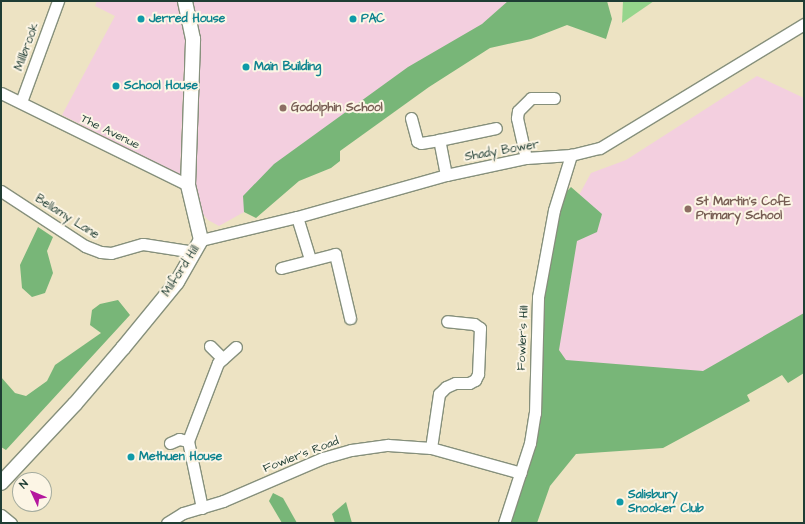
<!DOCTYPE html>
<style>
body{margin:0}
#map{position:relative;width:805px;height:524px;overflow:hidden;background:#ede3c3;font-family:"Architects Daughter",sans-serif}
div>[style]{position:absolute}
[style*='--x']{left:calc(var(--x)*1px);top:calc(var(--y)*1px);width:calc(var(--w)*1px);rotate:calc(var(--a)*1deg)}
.built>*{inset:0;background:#f3cfdf}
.green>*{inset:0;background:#95d58c}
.forest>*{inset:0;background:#78b678}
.roads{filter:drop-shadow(1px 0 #86907c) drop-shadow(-1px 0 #86907c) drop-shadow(0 1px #86907c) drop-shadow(0 -1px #86907c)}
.minor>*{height:11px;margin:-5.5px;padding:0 5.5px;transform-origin:5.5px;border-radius:5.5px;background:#fff}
.tertiary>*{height:14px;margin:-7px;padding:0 7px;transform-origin:7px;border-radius:7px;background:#fff}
.dots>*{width:11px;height:11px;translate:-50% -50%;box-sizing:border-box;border:2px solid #fcf5e5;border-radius:50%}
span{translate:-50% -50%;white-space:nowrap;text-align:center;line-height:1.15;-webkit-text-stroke:4px #fcf5e5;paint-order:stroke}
.culture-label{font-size:12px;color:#0d838f;font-weight:700}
.left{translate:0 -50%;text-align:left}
.street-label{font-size:12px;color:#1f3d34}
.education-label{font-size:12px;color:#785e54;font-weight:700}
.frame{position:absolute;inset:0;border:2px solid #1f3d34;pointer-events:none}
.north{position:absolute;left:12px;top:472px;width:40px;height:40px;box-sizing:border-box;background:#fcf5e5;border:1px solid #a4ab9e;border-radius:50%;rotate:314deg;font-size:11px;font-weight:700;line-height:16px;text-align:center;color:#1f3d34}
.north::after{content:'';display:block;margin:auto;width:14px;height:18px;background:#b5179e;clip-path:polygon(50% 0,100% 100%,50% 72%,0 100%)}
</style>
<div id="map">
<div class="built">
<div style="clip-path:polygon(97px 1px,527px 1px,244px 212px,219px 226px,208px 220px,197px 207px,193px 196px,195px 65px,184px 65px,180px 175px,62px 115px,115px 16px,95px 6px)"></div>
<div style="clip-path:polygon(757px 76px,804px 98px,804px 345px,711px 398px,546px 382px,552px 245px,591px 173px,626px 160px)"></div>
</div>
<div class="green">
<div style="clip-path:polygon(623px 1px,654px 1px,622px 23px)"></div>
</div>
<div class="forest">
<div style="clip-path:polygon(508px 1px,607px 1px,612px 19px,606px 39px,567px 25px,531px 39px,490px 48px,429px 87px,340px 151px,340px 161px,331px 168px,299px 181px,256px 218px,244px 212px,243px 196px,274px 164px,408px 67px,482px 24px)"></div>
<div style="clip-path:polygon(571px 187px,602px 214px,597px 232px,577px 241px,559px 350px,566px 360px,703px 371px,804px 313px,804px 373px,788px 383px,782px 375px,747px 395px,750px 401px,663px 448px,576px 454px,550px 486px,537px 523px,509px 523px,534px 442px,541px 297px,555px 224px,566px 192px)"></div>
<div style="clip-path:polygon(38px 227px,53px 237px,47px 251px,53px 273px,45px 293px,32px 297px,22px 288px,20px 265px)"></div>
<div style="clip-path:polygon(118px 300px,130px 315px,6px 450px,1px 447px,1px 377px,15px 393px,26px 396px,47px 381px,55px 365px,101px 333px,90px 325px,92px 310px,100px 304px)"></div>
<div style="clip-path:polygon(273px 493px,283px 498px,297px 523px,282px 523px,269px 501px)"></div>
<div style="clip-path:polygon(346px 502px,352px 523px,335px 523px,332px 514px)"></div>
</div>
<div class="roads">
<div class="minor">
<div style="--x:1;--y:93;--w:208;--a:26.2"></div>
<div style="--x:21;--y:102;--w:108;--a:-69.9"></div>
<div style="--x:411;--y:118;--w:24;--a:75"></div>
<div style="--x:417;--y:141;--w:4;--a:27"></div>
<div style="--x:421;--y:143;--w:18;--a:-9"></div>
<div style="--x:526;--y:158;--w:41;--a:-102.7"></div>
<div style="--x:517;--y:118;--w:7;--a:-82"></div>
<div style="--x:518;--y:111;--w:18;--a:-45"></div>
<div style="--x:531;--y:98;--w:23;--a:0"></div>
<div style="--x:446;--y:175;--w:36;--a:-101"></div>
<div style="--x:439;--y:140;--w:58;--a:-11.9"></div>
<div style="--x:1;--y:191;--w:100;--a:33.2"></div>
<div style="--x:85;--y:246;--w:17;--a:21"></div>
<div style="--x:101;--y:252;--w:10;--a:6"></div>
<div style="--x:111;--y:253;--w:33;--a:-16"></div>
<div style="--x:143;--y:244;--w:52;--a:8.9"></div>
<div style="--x:297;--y:217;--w:44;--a:72.8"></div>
<div style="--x:201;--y:240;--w:99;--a:-13.5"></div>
<div style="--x:297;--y:217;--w:155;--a:-15.7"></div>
<div style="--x:446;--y:175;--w:82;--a:-12"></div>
<div style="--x:526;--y:158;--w:45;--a:-3.8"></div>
<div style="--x:571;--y:155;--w:30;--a:-14"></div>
<div style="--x:600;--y:148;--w:239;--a:-31.3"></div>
<div style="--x:281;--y:268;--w:56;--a:-14.5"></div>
<div style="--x:335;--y:254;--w:66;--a:76.8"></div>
<div style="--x:210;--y:346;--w:18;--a:45"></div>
<div style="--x:170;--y:443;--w:10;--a:-24"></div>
<div style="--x:179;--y:439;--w:9;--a:13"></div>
<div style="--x:431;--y:448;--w:55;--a:-81.6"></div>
<div style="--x:439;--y:394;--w:10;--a:-45"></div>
<div style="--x:446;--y:387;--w:10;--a:-24"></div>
<div style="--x:455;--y:383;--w:14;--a:0"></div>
<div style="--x:469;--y:383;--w:7;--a:-27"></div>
<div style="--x:475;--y:380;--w:7;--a:-63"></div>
<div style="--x:478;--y:374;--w:46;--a:-87.5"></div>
<div style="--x:480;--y:328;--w:7;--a:-146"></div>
<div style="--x:474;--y:324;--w:27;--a:-174"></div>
<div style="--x:202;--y:508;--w:68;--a:-101.8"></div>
<div style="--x:188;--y:441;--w:84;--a:-69"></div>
<div style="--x:218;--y:363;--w:24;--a:-42"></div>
<div style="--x:1;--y:515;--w:13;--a:39"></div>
<div style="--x:167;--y:523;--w:19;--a:-32"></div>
<div style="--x:183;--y:513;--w:42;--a:-16.7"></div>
<div style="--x:223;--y:501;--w:109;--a:-23.3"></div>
<div style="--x:323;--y:458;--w:29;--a:-16"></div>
<div style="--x:351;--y:450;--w:37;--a:-8"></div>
<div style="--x:388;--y:445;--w:43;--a:4"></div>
<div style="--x:431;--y:448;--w:93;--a:15.5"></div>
<div style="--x:504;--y:523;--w:84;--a:-72"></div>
<div style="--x:530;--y:443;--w:30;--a:-81"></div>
<div style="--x:535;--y:413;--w:116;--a:-88.5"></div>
<div style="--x:538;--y:297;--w:88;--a:-79.6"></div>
<div style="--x:554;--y:210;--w:58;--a:-72.8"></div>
</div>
<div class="tertiary">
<div style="--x:1;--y:483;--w:108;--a:-46.9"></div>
<div style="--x:75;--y:404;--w:74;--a:-49.4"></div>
<div style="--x:123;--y:348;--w:85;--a:-50.7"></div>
<div style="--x:177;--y:282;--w:48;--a:-60.3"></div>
<div style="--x:201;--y:240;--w:57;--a:-103.3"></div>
<div style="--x:188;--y:185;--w:146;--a:-88"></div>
<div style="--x:193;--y:39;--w:39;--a:-102"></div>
</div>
</div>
<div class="dots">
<div style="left:141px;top:19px;background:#0f9aa8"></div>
<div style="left:353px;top:19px;background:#0f9aa8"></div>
<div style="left:246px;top:67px;background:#0f9aa8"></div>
<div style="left:116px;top:86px;background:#0f9aa8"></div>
<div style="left:283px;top:108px;background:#8d6e63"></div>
<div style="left:688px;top:209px;background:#8d6e63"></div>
<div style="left:131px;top:457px;background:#0f9aa8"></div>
<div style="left:620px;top:502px;background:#0f9aa8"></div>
</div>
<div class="culture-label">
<span class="left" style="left:149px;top:19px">Jerred House</span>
<span class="left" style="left:361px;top:19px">PAC</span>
<span class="left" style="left:254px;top:67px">Main Building</span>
<span class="left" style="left:124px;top:86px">School House</span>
<span class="left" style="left:139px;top:457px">Methuen House</span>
<span class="left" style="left:628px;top:502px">Salisbury<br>Snooker Club</span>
</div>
<div class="street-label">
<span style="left:27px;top:47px;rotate:-70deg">Millbrook</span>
<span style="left:110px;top:132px;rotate:26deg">The Avenue</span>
<span style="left:502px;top:151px;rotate:-10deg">Shady Bower</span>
<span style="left:67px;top:217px;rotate:32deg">Bellamy Lane</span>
<span style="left:181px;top:271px;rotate:-57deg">Milford Hill</span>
<span style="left:523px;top:338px;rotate:-87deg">Fowler's Hill</span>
<span style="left:301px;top:455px;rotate:-21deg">Fowler's Road</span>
</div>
<div class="education-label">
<span class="left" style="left:291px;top:108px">Godolphin School</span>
<span class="left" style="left:696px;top:209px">St Martin's CofE<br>Primary School</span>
</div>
<div class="frame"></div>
<div class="north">N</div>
</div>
